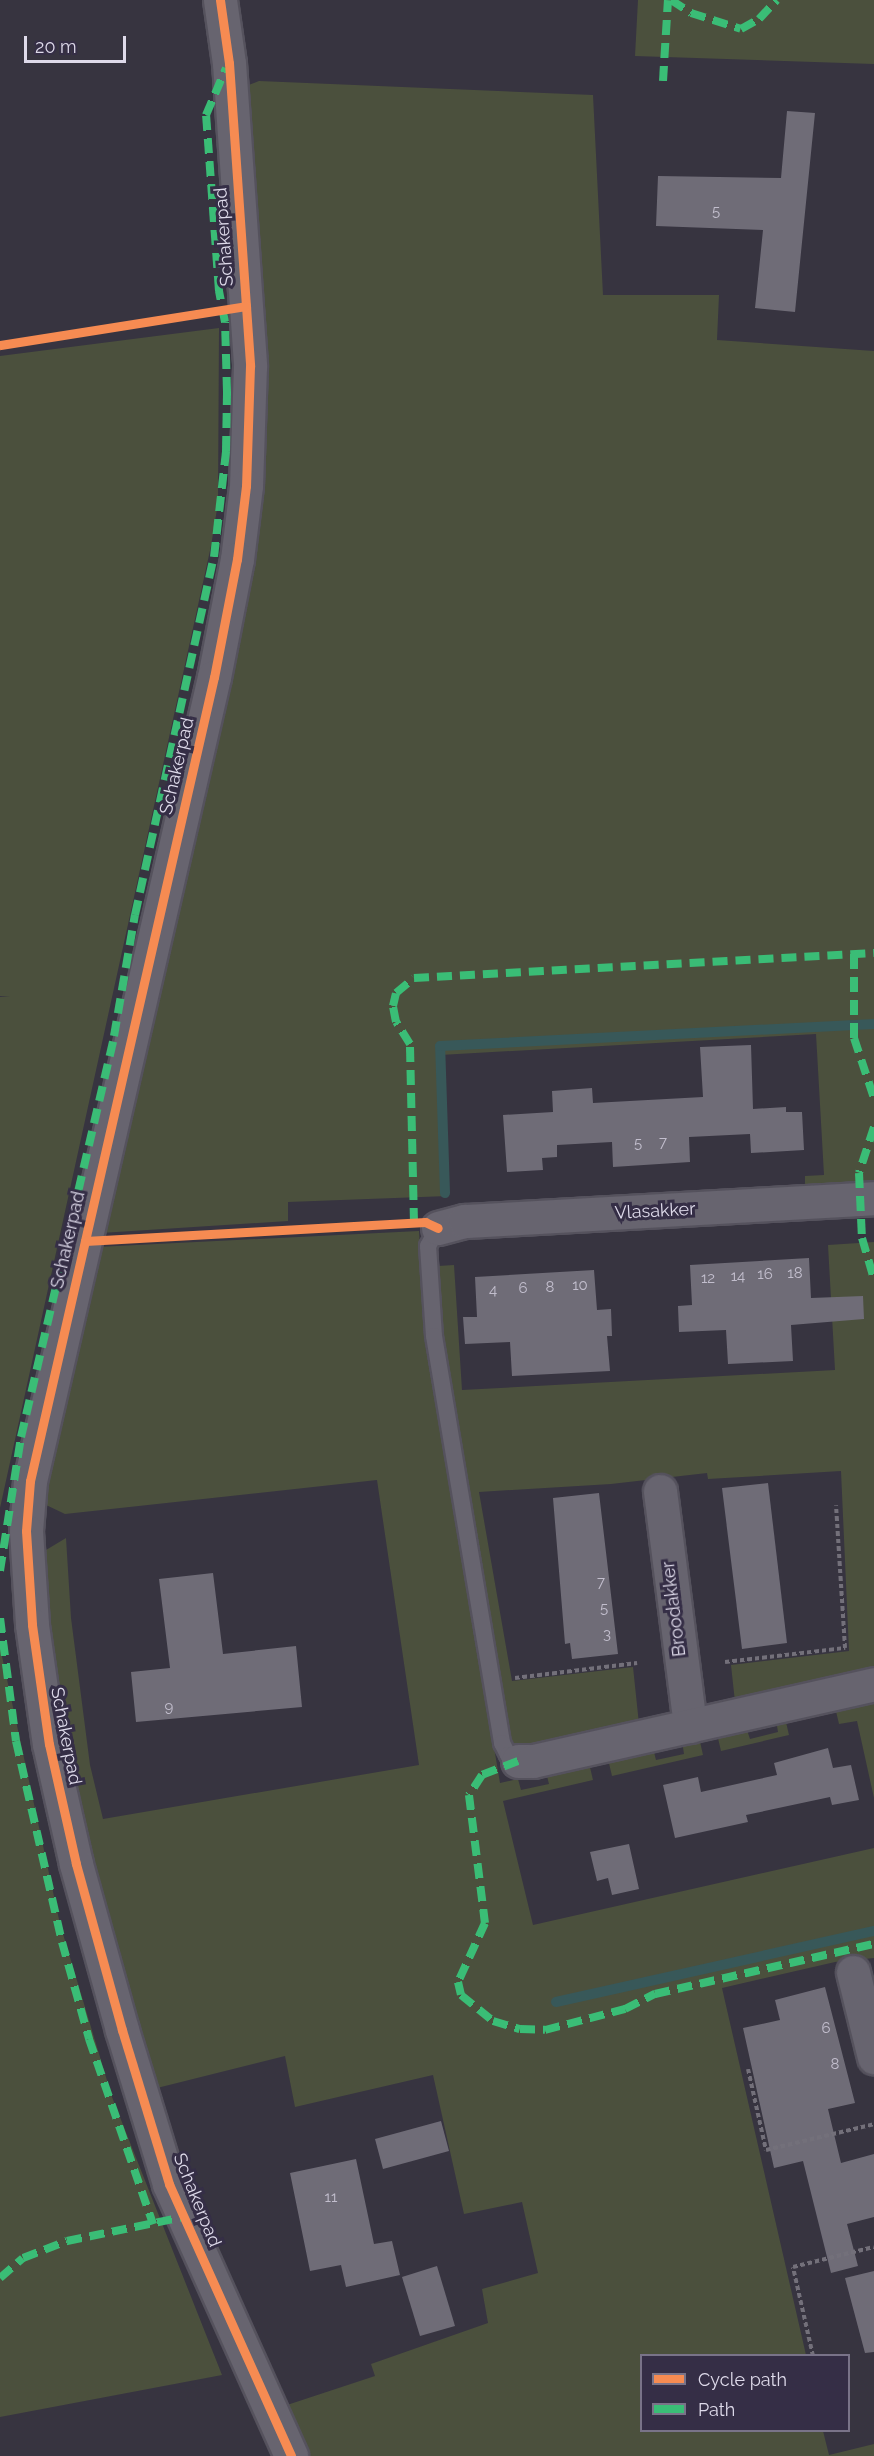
<!DOCTYPE html>
<style>
body{margin:0}
#map{position:relative;width:874px;height:2456px;overflow:hidden;background:#373440;font-family:Raleway,sans-serif}
div>[style]{position:absolute}
[style*='--x']{left:calc(var(--x)*1px);top:calc(var(--y)*1px);width:calc(var(--w)*1px);rotate:calc(var(--a)*1deg)}
.green>*{inset:0;background:#4b503d}
.stream>*{height:10px;margin:-5px;padding:0 5px;transform-origin:5px;border-radius:5px;background:#385859}
.building>*{inset:0;background:#6f6c77}
.path>*{height:4px;margin-top:-2px;transform-origin:0;background:repeating-linear-gradient(90deg,#73707a 0 4.5px,transparent 0 7.5px)}
.roads{filter:drop-shadow(2px 0 #55525d) drop-shadow(-2px 0 #55525d) drop-shadow(0 2px #55525d) drop-shadow(0 -2px #55525d)}
.lane>*{height:16px;margin:-8px;padding:0 8px;transform-origin:8px;border-radius:8px;background:#67646f}
.street>*{height:33px;margin:-16.5px;padding:0 16.5px;transform-origin:16.5px;border-radius:16.5px;background:#67646f}
.quiet>*{height:8px;margin-top:-4px;transform-origin:0;background:repeating-linear-gradient(90deg,#3abd76 0 15px,transparent 0 23px)}
.cycleway>*{height:9px;margin:-4.5px;padding:0 4.5px;transform-origin:4.5px;border-radius:4.5px;background:#f68b52}
span{translate:-50% -50%;white-space:nowrap;text-align:center;line-height:1.15;-webkit-text-stroke:6px #352e46;paint-order:stroke}
.number-label{font-size:15px;color:#c2becd}
.number-label span{-webkit-text-stroke-width:0}
.street-label{font-size:18px;color:#dedaea}
.legend{position:absolute;left:640px;top:2354px;width:210px;height:78px;box-sizing:border-box;background:#352e46;border:2px solid #797388;margin:0;padding:8px 10px;list-style:none;font-size:18px;color:#dedaea}
.legend li{display:flex;align-items:center;gap:12px;height:30px}
.legend b{width:30px;border:2px solid #797388}
.scale{position:absolute;left:24px;top:36px;width:102px;height:27px;box-sizing:border-box;border:3px solid #dedaea;border-top:0;padding-left:8px;font-size:18px;line-height:21px;white-space:nowrap;color:#dedaea;-webkit-text-stroke:4px #352e46;paint-order:stroke}
</style>
<div id="map">
<div class="green">
<div style="clip-path:polygon(638px 0,874px 0,874px 64px,635px 56px)"></div>
<div style="clip-path:polygon(259px 81px,593px 95px,603px 295px,719px 295px,717px 340px,874px 351px,874px 1186px,805px 1189px,805px 1176px,824px 1175px,816px 1034px,440px 1055px,448px 1196px,288px 1202px,288px 1221px,101px 1233px,233px 630px,246px 86px)"></div>
<div style="clip-path:polygon(219px 328px,218px 503px,211px 546px,0 1508px,0 997px,10px 997px,0 996px,0 356px)"></div>
<div style="clip-path:polygon(419px 1231px,426px 1341px,500px 1783px,518px 1779px,521px 1790px,549px 1784px,546px 1772px,589px 1763px,593px 1780px,503px 1801px,533px 1925px,874px 1848px,874px 1958px,835px 1962px,722px 1988px,806px 2355px,642px 2356px,642px 2430px,823px 2431px,829px 2455px,874px 2444px,874px 2456px,303px 2456px,281px 2407px,375px 2376px,371px 2364px,488px 2323px,482px 2289px,538px 2273px,522px 2202px,464px 2214px,433px 2075px,295px 2107px,285px 2056px,157px 2088px,84px 1826px,49px 1671px,41px 1553px,66px 1538px,71px 1618px,90px 1765px,103px 1819px,419px 1765px,377px 1480px,65px 1514px,44px 1504px,97px 1247px)"></div>
<div style="clip-path:polygon(874px 1242px,874px 1670px,735px 1702px,731px 1665px,849px 1651px,841px 1471px,708px 1479px,707px 1473px,611px 1484px,479px 1492px,512px 1681px,633px 1667px,639px 1724px,530px 1749px,517px 1747px,508px 1735px,441px 1333px,438px 1266px,454px 1265px,462px 1390px,835px 1370px,828px 1245px)"></div>
<div style="clip-path:polygon(0 1647px,60px 1924px,112px 2097px,222px 2375px,0 2417px)"></div>
<div style="clip-path:polygon(874px 1698px,874px 1798px,857px 1721px,839px 1724px,835px 1707px)"></div>
<div style="clip-path:polygon(785px 1718px,789px 1735px,721px 1751px,717px 1734px,746px 1727px,750px 1739px,778px 1732px,776px 1720px)"></div>
<div style="clip-path:polygon(699px 1737px,703px 1755px,612px 1776px,608px 1759px,653px 1748px,656px 1760px,684px 1754px,682px 1741px)"></div>
</div>
<div class="stream">
<div style="--x:445;--y:1193;--w:147;--a:-91.9"></div>
<div style="--x:440;--y:1046;--w:435;--a:-2.9"></div>
<div style="--x:556;--y:2002;--w:326;--a:-12.6"></div>
</div>
<div class="building">
<div style="clip-path:polygon(787px 111px,815px 113px,795px 312px,755px 308px,763px 230px,656px 226px,658px 176px,781px 178px)"></div>
<div style="clip-path:polygon(751px 1045px,753px 1109px,786px 1107px,786px 1112px,802px 1112px,804px 1150px,751px 1153px,750px 1134px,689px 1137px,690px 1162px,613px 1167px,612px 1142px,557px 1145px,557px 1157px,542px 1158px,543px 1170px,507px 1172px,503px 1115px,553px 1112px,552px 1091px,592px 1088px,593px 1103px,703px 1097px,700px 1047px)"></div>
<div style="clip-path:polygon(809px 1258px,811px 1298px,863px 1296px,864px 1319px,791px 1325px,793px 1361px,728px 1364px,726px 1330px,679px 1332px,678px 1306px,692px 1305px,690px 1265px)"></div>
<div style="clip-path:polygon(594px 1270px,597px 1310px,611px 1309px,612px 1336px,607px 1336px,610px 1371px,512px 1376px,510px 1342px,465px 1344px,463px 1317px,477px 1317px,475px 1277px)"></div>
<div style="clip-path:polygon(768px 1483px,787px 1643px,742px 1649px,722px 1488px)"></div>
<div style="clip-path:polygon(599px 1493px,618px 1654px,572px 1659px,570px 1643px,565px 1644px,553px 1498px)"></div>
<div style="clip-path:polygon(213px 1573px,223px 1654px,296px 1646px,302px 1707px,136px 1722px,131px 1672px,170px 1668px,159px 1579px)"></div>
<div style="clip-path:polygon(828px 1748px,833px 1768px,851px 1765px,859px 1800px,832px 1805px,830px 1797px,746px 1815px,748px 1822px,675px 1838px,663px 1785px,698px 1777px,701px 1792px,777px 1775px,774px 1763px)"></div>
<div style="clip-path:polygon(629px 1844px,639px 1889px,612px 1895px,608px 1878px,597px 1881px,590px 1852px)"></div>
<div style="clip-path:polygon(825px 1987px,855px 2103px,828px 2109px,841px 2163px,874px 2154px,874px 2217px,847px 2224px,858px 2266px,831px 2273px,803px 2161px,774px 2168px,743px 2028px,780px 2020px,775px 2000px)"></div>
<div style="clip-path:polygon(441px 2121px,449px 2151px,383px 2169px,375px 2139px)"></div>
<div style="clip-path:polygon(356px 2159px,374px 2244px,392px 2241px,400px 2275px,346px 2287px,341px 2265px,310px 2271px,290px 2173px)"></div>
<div style="clip-path:polygon(437px 2266px,455px 2326px,420px 2336px,402px 2277px)"></div>
<div style="clip-path:polygon(874px 2271px,874px 2352px,865px 2353px,845px 2278px)"></div>
</div>
<div class="path">
<div style="--x:725;--y:1662;--w:121;--a:-6.7"></div>
<div style="--x:845;--y:1648;--w:143;--a:-93.6"></div>
<div style="--x:515;--y:1678;--w:123;--a:-7"></div>
<div style="--x:748;--y:2069;--w:83;--a:77.5"></div>
<div style="--x:766;--y:2150;--w:111;--a:-13.5"></div>
<div style="--x:813;--y:2356;--w:91;--a:-102.7"></div>
<div style="--x:793;--y:2267;--w:83;--a:-13.9"></div>
</div>
<div class="roads">
<div class="lane">
<div style="--x:438;--y:1228;--w:21;--a:119"></div>
<div style="--x:428;--y:1246;--w:90;--a:86.2"></div>
<div style="--x:434;--y:1336;--w:413;--a:80.5"></div>
<div style="--x:502;--y:1743;--w:13;--a:63"></div>
<div style="--x:508;--y:1755;--w:12;--a:31"></div>
</div>
<div class="street">
<div style="--x:220;--y:0;--w:64;--a:81.9"></div>
<div style="--x:229;--y:63;--w:304;--a:86"></div>
<div style="--x:250;--y:366;--w:120;--a:91.9"></div>
<div style="--x:246;--y:486;--w:74;--a:97"></div>
<div style="--x:237;--y:559;--w:120;--a:101"></div>
<div style="--x:214;--y:677;--w:825;--a:102.89"></div>
<div style="--x:30;--y:1481;--w:50;--a:94.6"></div>
<div style="--x:26;--y:1531;--w:94;--a:86.3"></div>
<div style="--x:32;--y:1625;--w:120;--a:81.9"></div>
<div style="--x:49;--y:1744;--w:123;--a:77.3"></div>
<div style="--x:76;--y:1864;--w:172;--a:74.5"></div>
<div style="--x:122;--y:2030;--w:161;--a:73"></div>
<div style="--x:169;--y:2184;--w:298;--a:65.8"></div>
<div style="--x:438;--y:1228;--w:28;--a:-15"></div>
<div style="--x:465;--y:1221;--w:410;--a:-3.2"></div>
<div style="--x:660;--y:1491;--w:237;--a:82.7"></div>
<div style="--x:518;--y:1761;--w:15;--a:0"></div>
<div style="--x:533;--y:1761;--w:350;--a:-12.7"></div>
<div style="--x:853;--y:1972;--w:88;--a:76.1"></div>
</div>
</div>
<div class="quiet">
<div style="--x:671;--y:0;--w:24;--a:33"></div>
<div style="--x:691;--y:13;--w:52;--a:17.7"></div>
<div style="--x:741;--y:29;--w:21;--a:-29"></div>
<div style="--x:759;--y:19;--w:26;--a:-47"></div>
<div style="--x:663;--y:81;--w:81;--a:-86.5"></div>
<div style="--x:854;--y:954;--w:84;--a:90"></div>
<div style="--x:854;--y:1038;--w:63;--a:71.6"></div>
<div style="--x:874;--y:1127;--w:48;--a:108.1"></div>
<div style="--x:859;--y:1173;--w:65;--a:87.4"></div>
<div style="--x:862;--y:1238;--w:43;--a:73.7"></div>
<div style="--x:414;--y:1223;--w:179;--a:-91.3"></div>
<div style="--x:410;--y:1044;--w:26;--a:-122"></div>
<div style="--x:396;--y:1022;--w:16;--a:-101"></div>
<div style="--x:393;--y:1006;--w:13;--a:-77"></div>
<div style="--x:396;--y:993;--w:23;--a:-40"></div>
<div style="--x:414;--y:978;--w:461;--a:-3.1"></div>
<div style="--x:0;--y:1571;--w:136;--a:-81.1"></div>
<div style="--x:21;--y:1437;--w:412;--a:-76.9"></div>
<div style="--x:114;--y:1036;--w:123;--a:-80.2"></div>
<div style="--x:135;--y:915;--w:367;--a:-77.6"></div>
<div style="--x:214;--y:557;--w:107;--a:-83.5"></div>
<div style="--x:226;--y:451;--w:59;--a:-89"></div>
<div style="--x:227;--y:392;--w:70;--a:-91.6"></div>
<div style="--x:225;--y:322;--w:32;--a:-101"></div>
<div style="--x:219;--y:291;--w:176;--a:-94.2"></div>
<div style="--x:206;--y:115;--w:51;--a:-66.9"></div>
<div style="--x:0;--y:1618;--w:124;--a:82.6"></div>
<div style="--x:16;--y:1741;--w:206;--a:77.1"></div>
<div style="--x:62;--y:1942;--w:101;--a:74.4"></div>
<div style="--x:89;--y:2039;--w:196;--a:70.9"></div>
<div style="--x:518;--y:1761;--w:39;--a:159"></div>
<div style="--x:482;--y:1775;--w:24;--a:123"></div>
<div style="--x:469;--y:1795;--w:129;--a:82.9"></div>
<div style="--x:485;--y:1923;--w:65;--a:114.6"></div>
<div style="--x:458;--y:1982;--w:13;--a:77"></div>
<div style="--x:461;--y:1995;--w:41;--a:39.1"></div>
<div style="--x:493;--y:2021;--w:28;--a:17"></div>
<div style="--x:520;--y:2029;--w:25;--a:2"></div>
<div style="--x:545;--y:2030;--w:83;--a:-14.7"></div>
<div style="--x:625;--y:2009;--w:34;--a:-27"></div>
<div style="--x:655;--y:1994;--w:225;--a:-12.9"></div>
<div style="--x:0;--y:2278;--w:30;--a:-41"></div>
<div style="--x:23;--y:2258;--w:47;--a:-21.1"></div>
<div style="--x:67;--y:2241;--w:118;--a:-11.7"></div>
</div>
<div class="cycleway">
<div style="--x:220;--y:0;--w:64;--a:81.9"></div>
<div style="--x:229;--y:63;--w:304;--a:86"></div>
<div style="--x:250;--y:366;--w:120;--a:91.9"></div>
<div style="--x:246;--y:486;--w:74;--a:97"></div>
<div style="--x:237;--y:559;--w:120;--a:101"></div>
<div style="--x:214;--y:677;--w:825;--a:102.89"></div>
<div style="--x:30;--y:1481;--w:50;--a:94.6"></div>
<div style="--x:26;--y:1531;--w:94;--a:86.3"></div>
<div style="--x:32;--y:1625;--w:120;--a:81.9"></div>
<div style="--x:49;--y:1744;--w:123;--a:77.3"></div>
<div style="--x:76;--y:1864;--w:172;--a:74.5"></div>
<div style="--x:122;--y:2030;--w:161;--a:73"></div>
<div style="--x:169;--y:2184;--w:298;--a:65.8"></div>
<div style="--x:0;--y:345;--w:249;--a:-9"></div>
<div style="--x:85;--y:1241;--w:341;--a:-3.2"></div>
<div style="--x:425;--y:1222;--w:14;--a:25"></div>
</div>
<div class="number-label">
<span style="left:716px;top:212px">5</span>
<span style="left:663px;top:1143px">7</span>
<span style="left:638px;top:1144px">5</span>
<span style="left:795px;top:1274px">18</span>
<span style="left:765px;top:1275px">16</span>
<span style="left:738px;top:1277px">14</span>
<span style="left:708px;top:1279px">12</span>
<span style="left:580px;top:1286px">10</span>
<span style="left:550px;top:1288px">8</span>
<span style="left:523px;top:1289px">6</span>
<span style="left:493px;top:1291px">4</span>
<span style="left:601px;top:1583px">7</span>
<span style="left:604px;top:1609px">5</span>
<span style="left:607px;top:1635px">3</span>
<span style="left:169px;top:1708px">9</span>
<span style="left:826px;top:2029px">6</span>
<span style="left:835px;top:2065px">8</span>
<span style="left:331px;top:2198px">11</span>
</div>
<div class="street-label">
<span style="left:224px;top:237px;rotate:-94deg">Schakerpad</span>
<span style="left:177px;top:766px;rotate:-77deg">Schakerpad</span>
<span style="left:655px;top:1211px;rotate:-3deg">Vlasakker</span>
<span style="left:68px;top:1240px;rotate:-77deg">Schakerpad</span>
<span style="left:674px;top:1609px;rotate:-97deg">Broodakker</span>
<span style="left:66px;top:1736px;rotate:79deg">Schakerpad</span>
<span style="left:197px;top:2200px;rotate:68deg">Schakerpad</span>
</div>
<ul class="legend">
<li><b style="height:8px;background:#f68b52"></b>Cycle path</li>
<li><b style="height:8px;background:#3abd76"></b>Path</li>
</ul>
<div class="scale">20 m</div>
</div>
